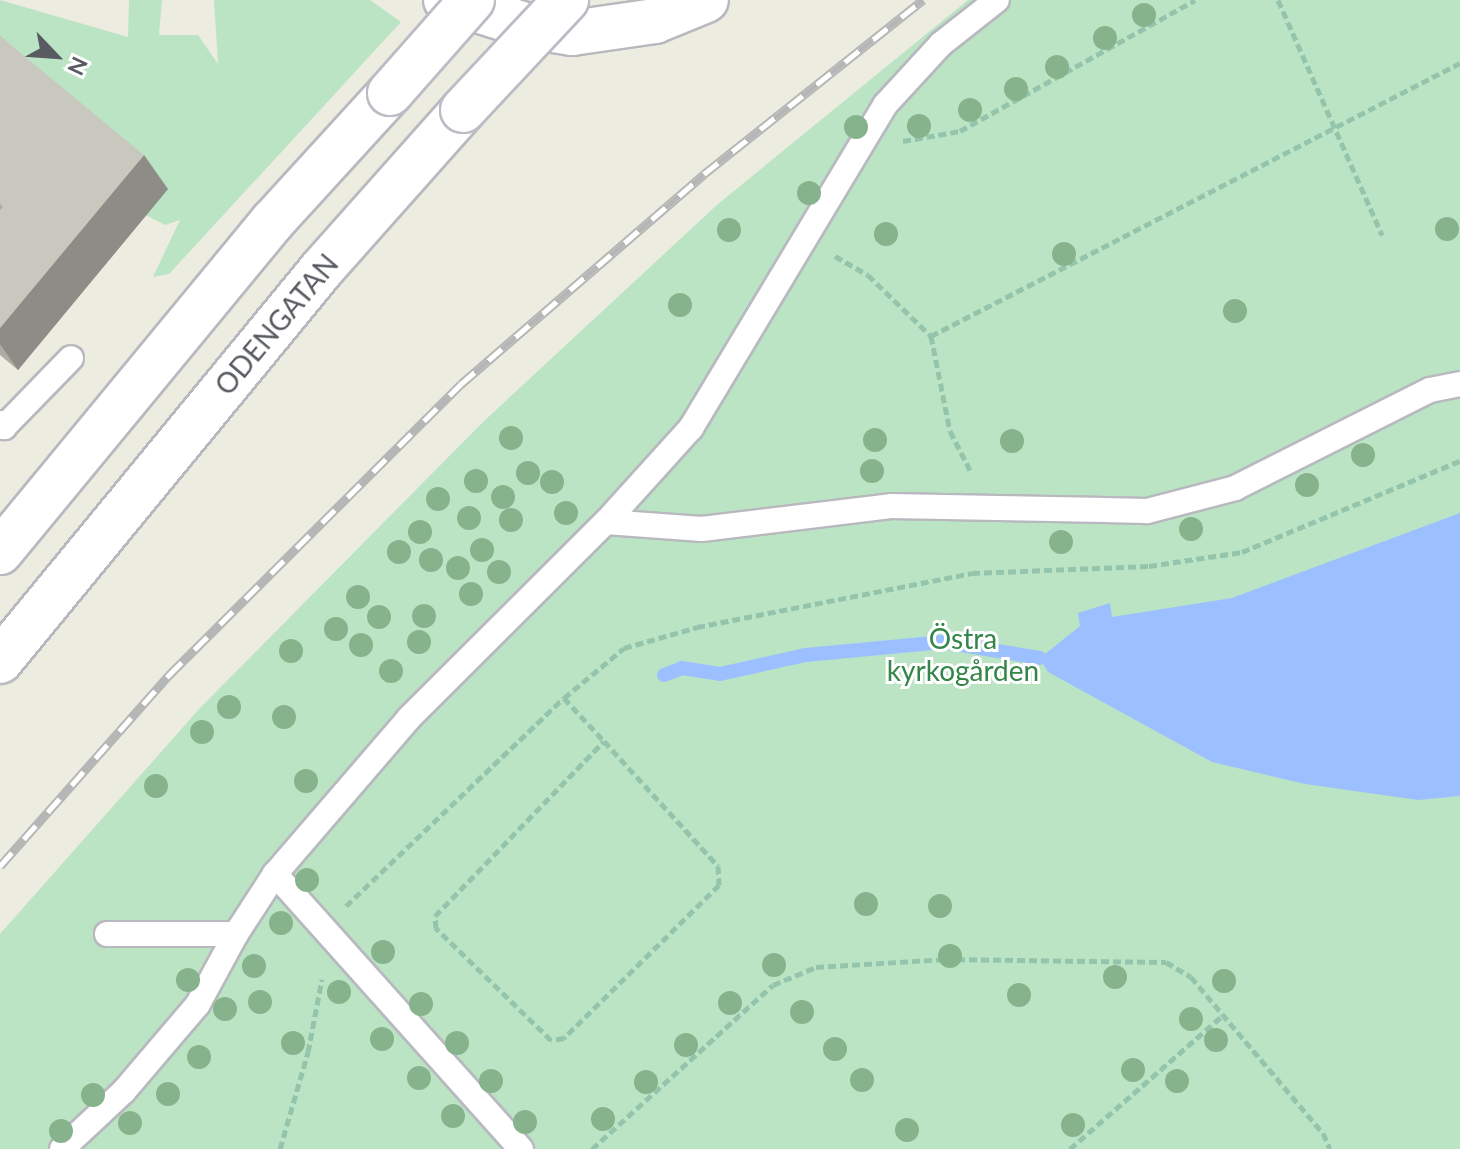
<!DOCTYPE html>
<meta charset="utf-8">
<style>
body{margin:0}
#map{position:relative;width:1460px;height:1149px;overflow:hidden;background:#ecece0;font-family:Lato,sans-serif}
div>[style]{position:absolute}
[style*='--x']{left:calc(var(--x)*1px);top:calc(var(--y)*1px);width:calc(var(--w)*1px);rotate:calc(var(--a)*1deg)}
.green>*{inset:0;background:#bbe4c4}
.water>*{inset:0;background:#9cc0ff}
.stream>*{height:14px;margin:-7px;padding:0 7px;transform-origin:7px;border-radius:7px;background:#9cc0ff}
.path>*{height:5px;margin-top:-2.5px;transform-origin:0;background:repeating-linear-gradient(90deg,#94c5ac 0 8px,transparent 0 12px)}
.roads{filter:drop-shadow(2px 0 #b8b9bf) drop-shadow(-2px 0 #b8b9bf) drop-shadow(0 2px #b8b9bf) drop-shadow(0 -2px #b8b9bf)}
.lane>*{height:24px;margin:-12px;padding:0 12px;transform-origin:12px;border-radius:12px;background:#fff}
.secondary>*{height:44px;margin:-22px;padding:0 22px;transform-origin:22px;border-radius:22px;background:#fff}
.rail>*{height:9px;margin-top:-4.5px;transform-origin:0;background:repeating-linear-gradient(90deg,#fff 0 18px,#b5b6b6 0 36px);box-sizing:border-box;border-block:2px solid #b5b6b6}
.bridges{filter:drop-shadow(2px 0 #bbbcc4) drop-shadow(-2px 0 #bbbcc4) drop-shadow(0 2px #bbbcc4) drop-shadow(0 -2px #bbbcc4)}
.secondary-bridge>*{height:44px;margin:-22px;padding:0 22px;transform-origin:22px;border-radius:22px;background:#fff}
.trees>*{width:24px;height:24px;margin:-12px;border-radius:50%;background:#87b38c}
.wall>*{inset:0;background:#adaca4}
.shaded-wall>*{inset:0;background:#8d8c86}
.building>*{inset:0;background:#c9c8bf}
span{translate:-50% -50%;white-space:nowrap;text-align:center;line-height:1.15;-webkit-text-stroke:6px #fff;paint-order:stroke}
.street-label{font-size:28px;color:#585b61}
.park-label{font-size:28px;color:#348548}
.north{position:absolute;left:16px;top:16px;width:80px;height:80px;-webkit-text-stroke:6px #fff;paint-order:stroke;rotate:115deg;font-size:22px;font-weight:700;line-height:32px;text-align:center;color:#585b61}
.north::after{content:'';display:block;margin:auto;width:28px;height:36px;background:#585b61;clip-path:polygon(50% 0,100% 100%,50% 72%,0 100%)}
</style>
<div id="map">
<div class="green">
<div style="clip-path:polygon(0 0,128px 37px,129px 0,162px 0,159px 35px,198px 35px,218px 64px,214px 0,370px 0,401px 22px,169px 274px,153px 277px,180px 220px,165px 225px,146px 215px,0 50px)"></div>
<div style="clip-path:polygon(968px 0,1460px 0,1460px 1149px,0 1149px,0 934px,200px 708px,483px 422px,718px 204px)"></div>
</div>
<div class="water">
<div style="clip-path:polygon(1460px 513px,1460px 796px,1418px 800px,1305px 784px,1212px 762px,1048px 672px,1040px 658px,1080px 626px,1078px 613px,1110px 603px,1112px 617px,1232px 598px)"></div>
</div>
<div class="stream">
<div style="--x:664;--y:675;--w:19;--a:-21"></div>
<div style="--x:682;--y:668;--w:38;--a:9"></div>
<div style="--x:720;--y:674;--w:88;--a:-12.5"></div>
<div style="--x:806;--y:655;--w:138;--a:-5.4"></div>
<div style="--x:943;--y:642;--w:98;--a:9.4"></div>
</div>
<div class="path">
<div style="--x:1278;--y:0;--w:257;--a:66.1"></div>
<div style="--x:903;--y:141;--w:58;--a:-10"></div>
<div style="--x:960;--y:131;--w:269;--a:-29.1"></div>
<div style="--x:835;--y:256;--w:38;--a:30"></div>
<div style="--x:868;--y:275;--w:88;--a:44.1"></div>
<div style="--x:931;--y:336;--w:595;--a:-27.3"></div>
<div style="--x:931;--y:336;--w:97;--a:78.7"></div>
<div style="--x:950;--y:431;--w:46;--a:62.9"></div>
<div style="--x:564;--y:698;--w:59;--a:47.1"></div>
<div style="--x:604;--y:741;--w:169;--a:47.6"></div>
<div style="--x:718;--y:866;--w:19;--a:87"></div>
<div style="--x:719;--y:885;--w:218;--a:135.4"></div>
<div style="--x:564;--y:1038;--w:13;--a:171"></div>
<div style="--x:551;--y:1040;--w:161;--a:-135.8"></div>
<div style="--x:436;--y:928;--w:12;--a:-95"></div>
<div style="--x:435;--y:916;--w:243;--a:-46"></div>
<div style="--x:346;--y:906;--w:301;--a:-43.7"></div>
<div style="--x:564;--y:698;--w:78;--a:-39.8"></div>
<div style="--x:624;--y:648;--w:76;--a:-16"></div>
<div style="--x:697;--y:627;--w:280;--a:-11.1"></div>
<div style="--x:972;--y:573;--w:177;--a:-2.3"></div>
<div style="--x:1149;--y:566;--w:94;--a:-8.6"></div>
<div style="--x:1242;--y:552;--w:236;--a:-22.7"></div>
<div style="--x:280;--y:1149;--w:101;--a:-73.9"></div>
<div style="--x:308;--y:1052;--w:74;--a:-79.1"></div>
<div style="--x:592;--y:1149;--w:244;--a:-42.2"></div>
<div style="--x:773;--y:985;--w:47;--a:-22.7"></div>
<div style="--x:816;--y:967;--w:129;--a:-3.5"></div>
<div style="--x:945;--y:959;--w:221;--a:0.8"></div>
<div style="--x:1166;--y:962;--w:29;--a:31"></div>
<div style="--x:1191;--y:977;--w:204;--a:49.8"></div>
<div style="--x:1323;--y:1133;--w:17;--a:66"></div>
<div style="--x:1070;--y:1149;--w:203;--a:-41.2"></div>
</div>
<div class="roads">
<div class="lane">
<div style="--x:0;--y:423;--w:6;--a:45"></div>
<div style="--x:4;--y:427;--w:96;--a:-45.8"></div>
<div style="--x:606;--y:522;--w:96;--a:4.2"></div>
<div style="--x:702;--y:529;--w:190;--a:-6.9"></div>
<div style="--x:891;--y:506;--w:256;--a:1.1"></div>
<div style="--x:1147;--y:511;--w:91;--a:-14.6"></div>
<div style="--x:1235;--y:488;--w:218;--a:-26.7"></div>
<div style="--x:1430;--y:390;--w:31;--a:-11"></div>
<div style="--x:275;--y:874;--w:369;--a:48.2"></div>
<div style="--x:107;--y:934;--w:129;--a:0"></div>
<div style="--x:236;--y:934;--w:72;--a:-57"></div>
<div style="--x:275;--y:874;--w:206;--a:-49.3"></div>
<div style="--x:409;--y:718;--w:278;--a:-44.9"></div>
<div style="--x:606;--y:522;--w:127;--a:-47.9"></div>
<div style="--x:691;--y:428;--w:377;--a:-59"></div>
<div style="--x:885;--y:105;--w:83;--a:-47.4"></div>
<div style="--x:941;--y:44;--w:71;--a:-38.2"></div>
<div style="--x:62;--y:1149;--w:85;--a:-43.1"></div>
<div style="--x:124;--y:1091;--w:114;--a:-49.6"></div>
<div style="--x:198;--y:1004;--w:80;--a:-61.5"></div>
</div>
<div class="secondary">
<div style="--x:446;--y:0;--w:86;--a:17.6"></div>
<div style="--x:528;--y:26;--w:45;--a:9"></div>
<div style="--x:572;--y:33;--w:84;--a:-8.2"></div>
<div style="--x:655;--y:21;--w:55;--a:-22.4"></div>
<div style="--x:0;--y:552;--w:429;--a:-50.5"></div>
<div style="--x:273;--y:221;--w:173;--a:-47.6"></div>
<div style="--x:0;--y:661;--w:506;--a:-50.61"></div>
<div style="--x:321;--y:270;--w:214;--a:-48.4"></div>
</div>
</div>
<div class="rail">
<div style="--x:0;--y:866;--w:255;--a:-48.5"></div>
<div style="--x:169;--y:675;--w:412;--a:-44.9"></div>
<div style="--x:461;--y:384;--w:321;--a:-40.8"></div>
<div style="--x:704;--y:174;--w:280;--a:-38.5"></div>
</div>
<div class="bridges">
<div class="secondary-bridge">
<div style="--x:390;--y:93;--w:124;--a:-48.6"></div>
<div style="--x:463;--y:110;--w:151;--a:-46.9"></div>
</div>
</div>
<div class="trees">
<div style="left:1144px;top:15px"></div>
<div style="left:1105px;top:38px"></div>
<div style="left:1057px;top:67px"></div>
<div style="left:1016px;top:89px"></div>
<div style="left:970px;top:110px"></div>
<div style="left:919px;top:126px"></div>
<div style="left:856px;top:127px"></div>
<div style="left:809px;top:193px"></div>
<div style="left:1447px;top:229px"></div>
<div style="left:729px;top:230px"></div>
<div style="left:886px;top:234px"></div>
<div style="left:1064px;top:254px"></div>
<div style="left:680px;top:305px"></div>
<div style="left:1235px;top:311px"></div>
<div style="left:511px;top:438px"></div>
<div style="left:875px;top:440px"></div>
<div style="left:1012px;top:441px"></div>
<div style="left:1363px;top:455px"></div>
<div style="left:872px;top:471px"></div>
<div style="left:528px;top:473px"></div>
<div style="left:476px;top:481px"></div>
<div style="left:552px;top:482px"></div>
<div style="left:1307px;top:485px"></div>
<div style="left:503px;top:497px"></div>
<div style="left:438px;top:499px"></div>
<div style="left:566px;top:513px"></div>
<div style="left:469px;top:518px"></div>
<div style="left:511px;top:520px"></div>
<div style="left:1191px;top:529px"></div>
<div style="left:420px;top:532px"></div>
<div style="left:1061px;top:542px"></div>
<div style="left:482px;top:550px"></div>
<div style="left:399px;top:552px"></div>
<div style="left:431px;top:560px"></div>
<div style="left:458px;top:568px"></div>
<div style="left:499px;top:572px"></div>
<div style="left:471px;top:594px"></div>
<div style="left:358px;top:597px"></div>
<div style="left:424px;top:616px"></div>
<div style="left:379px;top:617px"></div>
<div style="left:336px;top:629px"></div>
<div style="left:419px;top:642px"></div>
<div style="left:361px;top:645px"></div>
<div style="left:291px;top:651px"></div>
<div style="left:391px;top:671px"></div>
<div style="left:229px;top:707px"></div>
<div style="left:284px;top:717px"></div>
<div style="left:202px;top:732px"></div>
<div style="left:306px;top:781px"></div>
<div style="left:156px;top:786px"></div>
<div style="left:307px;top:880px"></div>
<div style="left:866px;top:904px"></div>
<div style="left:940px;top:906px"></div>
<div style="left:281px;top:923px"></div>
<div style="left:383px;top:952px"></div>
<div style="left:950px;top:956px"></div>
<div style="left:774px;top:965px"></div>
<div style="left:254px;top:966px"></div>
<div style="left:1115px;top:977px"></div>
<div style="left:188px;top:980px"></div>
<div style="left:1224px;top:981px"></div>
<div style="left:339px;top:992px"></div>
<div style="left:1019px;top:995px"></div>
<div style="left:260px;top:1002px"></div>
<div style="left:730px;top:1003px"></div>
<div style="left:421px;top:1004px"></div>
<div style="left:225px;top:1009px"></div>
<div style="left:802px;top:1012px"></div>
<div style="left:1191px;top:1019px"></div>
<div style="left:382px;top:1039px"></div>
<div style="left:1216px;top:1040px"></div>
<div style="left:293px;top:1043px"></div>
<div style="left:457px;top:1043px"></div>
<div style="left:686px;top:1045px"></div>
<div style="left:835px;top:1049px"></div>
<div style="left:199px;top:1057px"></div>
<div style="left:1133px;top:1070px"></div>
<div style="left:419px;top:1078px"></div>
<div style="left:862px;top:1080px"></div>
<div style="left:491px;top:1081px"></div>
<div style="left:1177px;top:1081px"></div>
<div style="left:646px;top:1082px"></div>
<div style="left:168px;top:1094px"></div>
<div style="left:93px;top:1095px"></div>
<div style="left:453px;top:1116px"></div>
<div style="left:603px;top:1119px"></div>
<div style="left:525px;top:1122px"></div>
<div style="left:130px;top:1123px"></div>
<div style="left:1073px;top:1125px"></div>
<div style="left:907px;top:1130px"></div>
<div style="left:61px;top:1131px"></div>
</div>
<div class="wall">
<div style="clip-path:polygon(0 36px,168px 189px,18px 370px,0 355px)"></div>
</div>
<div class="shaded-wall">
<div style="clip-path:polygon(144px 155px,168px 189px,18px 370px,0 344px,0 328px)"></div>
</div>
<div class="building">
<div style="clip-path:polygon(0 36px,144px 155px,0 328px,0 210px,3px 207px,0 204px)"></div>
</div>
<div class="street-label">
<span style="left:276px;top:324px;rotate:-50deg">ODENGATAN</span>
</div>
<div class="park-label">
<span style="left:963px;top:654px">Östra<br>kyrkogården</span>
</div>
<div class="north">N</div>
</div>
